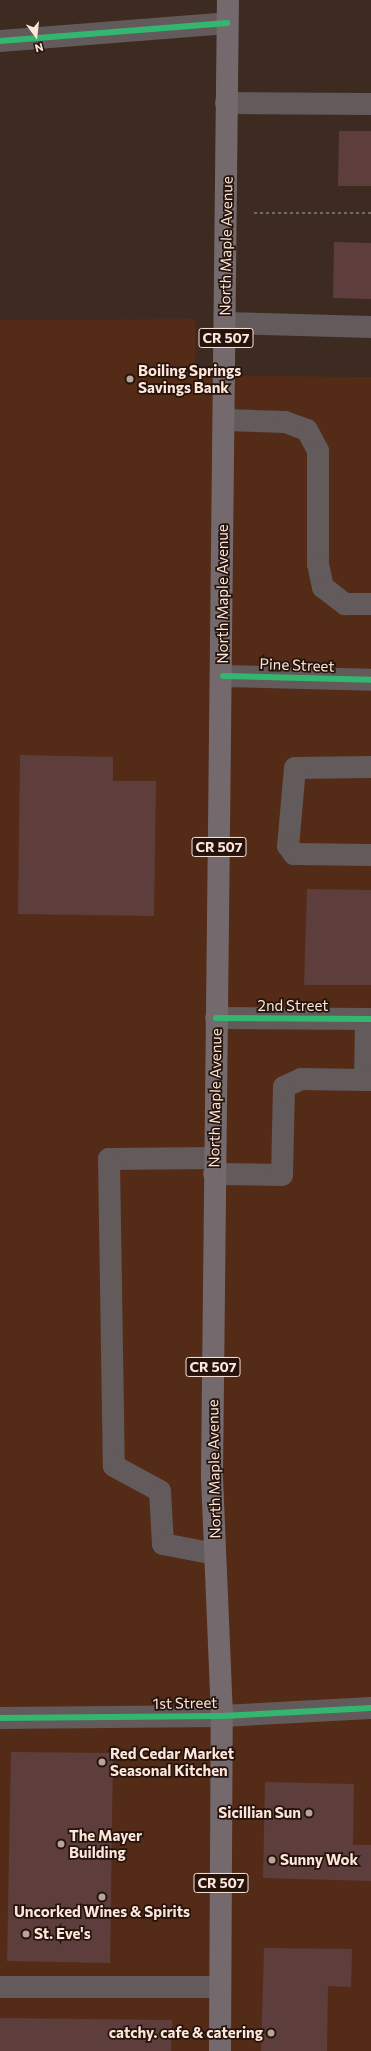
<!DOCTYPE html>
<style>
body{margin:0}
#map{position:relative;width:371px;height:2051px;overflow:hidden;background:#3d2a21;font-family:Commissioner,sans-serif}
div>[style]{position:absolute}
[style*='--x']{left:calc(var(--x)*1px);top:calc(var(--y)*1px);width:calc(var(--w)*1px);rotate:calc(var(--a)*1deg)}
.built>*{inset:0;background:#532b17}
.building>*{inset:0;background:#5e3e3c}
.path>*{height:2.5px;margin-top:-1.25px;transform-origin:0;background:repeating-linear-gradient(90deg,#736867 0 3px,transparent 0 6px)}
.minor>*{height:22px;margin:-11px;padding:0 11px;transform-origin:11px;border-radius:11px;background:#625a5b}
.major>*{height:22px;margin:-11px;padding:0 11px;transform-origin:11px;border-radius:11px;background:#746a6d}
.cycleway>*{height:6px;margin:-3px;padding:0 3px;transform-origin:3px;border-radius:3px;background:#33b770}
.dots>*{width:11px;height:11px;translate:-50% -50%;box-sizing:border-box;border:2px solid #24140c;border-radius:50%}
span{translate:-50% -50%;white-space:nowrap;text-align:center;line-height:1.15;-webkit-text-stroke:3.5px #24140c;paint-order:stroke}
.shield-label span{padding:1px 3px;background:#24140c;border:1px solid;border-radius:3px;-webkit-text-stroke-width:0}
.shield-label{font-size:14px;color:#fee5da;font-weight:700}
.street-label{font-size:15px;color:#fee5da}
.poi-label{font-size:15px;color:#fee5da;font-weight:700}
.left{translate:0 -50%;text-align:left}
.right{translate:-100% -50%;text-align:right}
.north{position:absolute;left:16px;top:16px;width:40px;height:40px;-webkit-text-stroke:3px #24140c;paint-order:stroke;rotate:165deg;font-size:11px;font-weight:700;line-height:16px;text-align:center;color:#fee5da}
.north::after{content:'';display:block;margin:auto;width:14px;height:18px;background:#fee5da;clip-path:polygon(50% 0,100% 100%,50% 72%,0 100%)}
</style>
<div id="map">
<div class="built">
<div style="clip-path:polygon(195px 319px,195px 375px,371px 377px,371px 2051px,0 2051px,0 320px)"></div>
</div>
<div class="building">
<div style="clip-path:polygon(339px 131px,371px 131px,371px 186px,338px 186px)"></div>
<div style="clip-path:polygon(334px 242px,371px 243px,371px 299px,333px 298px)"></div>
<div style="clip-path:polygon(20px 755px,113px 757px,113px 781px,156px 781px,154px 916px,18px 914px)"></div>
<div style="clip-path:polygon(307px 889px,371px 890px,371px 985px,304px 985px)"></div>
<div style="clip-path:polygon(11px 1752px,113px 1753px,110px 1963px,7px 1961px)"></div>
<div style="clip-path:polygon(265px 1782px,354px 1784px,353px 1845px,371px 1845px,371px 1881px,263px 1878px)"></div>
<div style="clip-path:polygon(264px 1948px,352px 1949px,351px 1987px,328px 1986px,327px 2051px,261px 2051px)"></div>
<div style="clip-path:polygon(0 2018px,172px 2020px,171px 2051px,0 2051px)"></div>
</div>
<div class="path">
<div style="--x:254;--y:213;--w:117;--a:0"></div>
</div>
<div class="minor">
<div style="--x:0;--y:41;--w:228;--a:-4.5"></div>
<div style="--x:226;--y:103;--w:145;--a:0.4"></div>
<div style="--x:226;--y:323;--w:145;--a:1.6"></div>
<div style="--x:225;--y:420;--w:60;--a:1.9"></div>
<div style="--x:285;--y:422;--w:23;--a:20"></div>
<div style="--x:307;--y:430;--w:24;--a:62"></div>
<div style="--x:318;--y:451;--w:113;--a:90"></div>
<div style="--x:318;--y:564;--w:24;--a:78"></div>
<div style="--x:323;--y:587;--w:28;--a:38"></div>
<div style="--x:345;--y:604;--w:26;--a:0"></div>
<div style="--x:223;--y:676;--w:148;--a:1.5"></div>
<div style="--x:371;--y:767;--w:76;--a:179.2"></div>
<div style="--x:295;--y:768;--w:78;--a:95.1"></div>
<div style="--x:288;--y:846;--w:10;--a:53"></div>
<div style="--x:294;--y:854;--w:77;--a:0.7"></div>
<div style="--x:216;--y:1018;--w:155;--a:0.4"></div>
<div style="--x:366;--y:1019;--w:61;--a:90.9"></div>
<div style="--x:365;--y:1080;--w:6;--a:0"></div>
<div style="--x:214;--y:1158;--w:105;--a:179.5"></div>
<div style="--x:109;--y:1159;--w:307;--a:89.1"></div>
<div style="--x:114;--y:1466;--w:52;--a:28.5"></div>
<div style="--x:160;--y:1491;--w:53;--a:86.8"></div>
<div style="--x:163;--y:1544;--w:53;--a:10.9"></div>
<div style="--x:214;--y:1174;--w:68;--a:0.8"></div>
<div style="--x:282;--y:1175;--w:88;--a:-88.7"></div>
<div style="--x:284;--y:1087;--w:19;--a:-25"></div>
<div style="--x:301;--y:1079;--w:64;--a:0.9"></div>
<div style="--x:0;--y:1718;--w:222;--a:-0.5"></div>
<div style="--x:222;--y:1716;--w:149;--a:-3.1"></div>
<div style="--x:0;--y:1987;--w:220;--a:0"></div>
</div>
<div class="major">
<div style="--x:220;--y:2051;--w:335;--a:-89.7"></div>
<div style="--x:222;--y:1716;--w:242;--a:-92.4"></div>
<div style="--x:212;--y:1474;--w:1474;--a:-89.38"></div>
</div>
<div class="cycleway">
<div style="--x:0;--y:41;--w:228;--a:-4.5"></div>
<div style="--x:223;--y:676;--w:148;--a:1.5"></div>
<div style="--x:216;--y:1018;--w:155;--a:0.4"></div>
<div style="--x:0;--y:1718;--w:222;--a:-0.5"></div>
<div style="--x:222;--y:1716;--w:149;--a:-3.1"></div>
</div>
<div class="dots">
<div style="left:130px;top:379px;background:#baa499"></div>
<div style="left:102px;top:1762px;background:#baa499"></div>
<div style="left:309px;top:1813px;background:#baa499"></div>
<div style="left:61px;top:1844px;background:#baa499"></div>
<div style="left:272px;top:1860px;background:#baa499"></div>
<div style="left:102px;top:1897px;background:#baa499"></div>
<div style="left:26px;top:1934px;background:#baa499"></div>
<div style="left:271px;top:2033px;background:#baa499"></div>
</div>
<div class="shield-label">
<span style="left:226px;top:338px">CR 507</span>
<span style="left:219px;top:847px">CR 507</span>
<span style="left:213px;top:1367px">CR 507</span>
<span style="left:221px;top:1883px">CR 507</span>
</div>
<div class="street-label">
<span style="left:226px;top:246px;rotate:-89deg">North Maple Avenue</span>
<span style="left:223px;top:594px;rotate:-90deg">North Maple Avenue</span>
<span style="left:297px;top:665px;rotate:2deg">Pine Street</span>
<span style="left:293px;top:1006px">2nd Street</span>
<span style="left:215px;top:1098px;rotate:-89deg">North Maple Avenue</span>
<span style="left:214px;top:1469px;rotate:-91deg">North Maple Avenue</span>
<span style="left:185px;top:1703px;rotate:-1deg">1st Street</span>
</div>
<div class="poi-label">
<span class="left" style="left:138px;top:379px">Boiling Springs<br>Savings Bank</span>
<span class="left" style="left:110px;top:1762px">Red Cedar Market<br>Seasonal Kitchen</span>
<span class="right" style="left:301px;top:1813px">Sicillian Sun</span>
<span class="left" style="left:69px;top:1844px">The Mayer<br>Building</span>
<span class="left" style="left:280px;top:1860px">Sunny Wok</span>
<span style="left:102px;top:1912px">Uncorked Wines &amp; Spirits</span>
<span class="left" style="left:34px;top:1934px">St. Eve's</span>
<span class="right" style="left:263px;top:2033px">catchy. cafe &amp; catering</span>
</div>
<div class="north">N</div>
</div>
